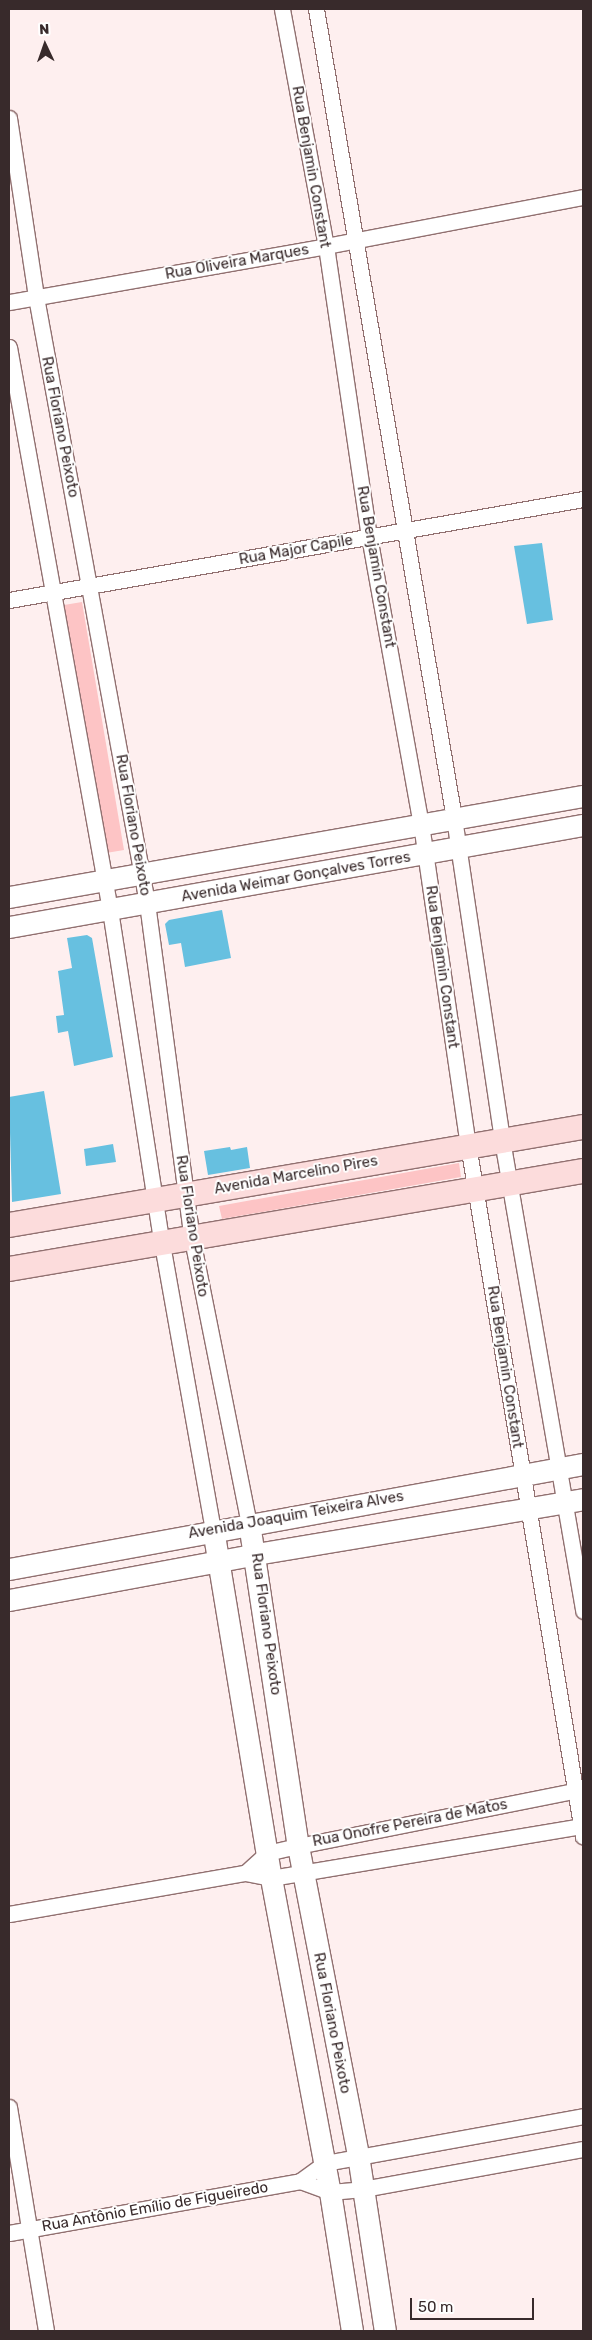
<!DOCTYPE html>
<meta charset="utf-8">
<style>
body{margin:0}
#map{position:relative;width:592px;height:2340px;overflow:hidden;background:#feefef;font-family:Rubik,sans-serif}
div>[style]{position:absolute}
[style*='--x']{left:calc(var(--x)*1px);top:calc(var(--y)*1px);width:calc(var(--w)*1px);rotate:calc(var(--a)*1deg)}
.green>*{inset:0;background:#fdc4c5}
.building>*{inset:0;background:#67c0e0}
.roads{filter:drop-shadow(1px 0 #917070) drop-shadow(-1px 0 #917070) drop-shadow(0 1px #917070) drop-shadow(0 -1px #917070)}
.street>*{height:15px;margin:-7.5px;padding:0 7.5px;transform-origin:7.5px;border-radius:7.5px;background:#fff}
.secondary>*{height:21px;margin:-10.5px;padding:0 10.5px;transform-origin:10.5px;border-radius:10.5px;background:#fff}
.primary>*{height:24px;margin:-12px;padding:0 12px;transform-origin:12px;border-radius:12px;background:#fcdcdc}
span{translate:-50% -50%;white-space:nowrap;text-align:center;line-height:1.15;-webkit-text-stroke:4px #fff;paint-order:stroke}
.street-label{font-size:15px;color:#382a2b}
.frame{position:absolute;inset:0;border:10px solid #382a2b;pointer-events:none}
.north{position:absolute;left:20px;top:20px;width:50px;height:50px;-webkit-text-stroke:4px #fff;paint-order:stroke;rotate:357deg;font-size:14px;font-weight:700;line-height:20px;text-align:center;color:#382a2b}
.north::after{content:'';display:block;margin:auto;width:18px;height:22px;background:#382a2b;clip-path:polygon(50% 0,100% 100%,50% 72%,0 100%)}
.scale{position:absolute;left:410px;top:2298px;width:124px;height:22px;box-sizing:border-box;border:2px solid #382a2b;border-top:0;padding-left:6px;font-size:15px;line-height:18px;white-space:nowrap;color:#382a2b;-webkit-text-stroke:4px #fff;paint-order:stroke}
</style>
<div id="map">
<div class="green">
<div style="clip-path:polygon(82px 602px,124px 850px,106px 853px,64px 605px)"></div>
<div style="clip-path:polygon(459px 1163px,461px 1177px,222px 1219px,219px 1206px)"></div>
</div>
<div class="building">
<div style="clip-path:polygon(542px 543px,553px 620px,527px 624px,514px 546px)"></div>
<div style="clip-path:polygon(222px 910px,231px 958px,185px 967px,181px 943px,169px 945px,165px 924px,169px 920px)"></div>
<div style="clip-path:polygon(87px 935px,92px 938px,113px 1057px,74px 1066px,68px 1031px,58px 1033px,56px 1016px,64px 1015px,58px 971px,72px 968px,67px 938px)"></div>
<div style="clip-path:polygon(44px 1091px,61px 1194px,12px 1202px,9px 1097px)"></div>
<div style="clip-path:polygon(113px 1144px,116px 1162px,86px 1166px,84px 1149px)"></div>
<div style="clip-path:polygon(230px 1147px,231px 1150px,247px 1147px,250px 1168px,208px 1175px,204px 1151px)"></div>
</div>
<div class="roads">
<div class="street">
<div style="--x:282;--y:9;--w:241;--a:79.5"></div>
<div style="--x:326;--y:246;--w:293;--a:81.6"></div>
<div style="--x:369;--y:536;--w:293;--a:79.8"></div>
<div style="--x:421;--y:824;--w:324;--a:81.7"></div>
<div style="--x:468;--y:1145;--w:701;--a:80.56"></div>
<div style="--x:316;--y:9;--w:821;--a:80.32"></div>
<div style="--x:454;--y:818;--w:326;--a:81.5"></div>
<div style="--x:502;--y:1140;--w:478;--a:80.2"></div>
<div style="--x:9;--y:118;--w:181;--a:81.4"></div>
<div style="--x:36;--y:297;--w:616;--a:79.62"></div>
<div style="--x:147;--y:903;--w:339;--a:82.4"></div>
<div style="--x:192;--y:1239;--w:290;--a:78.7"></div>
<div style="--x:9;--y:302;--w:322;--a:-10"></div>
<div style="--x:326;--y:246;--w:262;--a:-10.8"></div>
<div style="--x:9;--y:347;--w:572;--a:79.83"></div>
<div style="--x:110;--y:910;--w:338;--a:81.2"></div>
<div style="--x:162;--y:1244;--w:290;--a:79.9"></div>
<div style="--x:9;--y:600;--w:583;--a:-9.98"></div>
<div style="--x:245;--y:1873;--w:30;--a:-42"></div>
<div style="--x:267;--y:1853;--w:32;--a:-13"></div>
<div style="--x:298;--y:1846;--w:291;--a:-11.3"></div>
<div style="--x:9;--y:1914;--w:240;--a:-9.9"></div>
<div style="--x:245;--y:1873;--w:26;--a:11"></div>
<div style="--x:271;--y:1878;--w:316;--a:-9.5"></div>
<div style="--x:9;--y:2107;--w:227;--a:80.6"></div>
<div style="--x:300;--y:2181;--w:32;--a:20"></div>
<div style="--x:330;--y:2192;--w:33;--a:-5"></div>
<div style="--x:363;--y:2189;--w:224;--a:-10.3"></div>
<div style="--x:9;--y:2233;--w:296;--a:-10.1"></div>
<div style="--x:300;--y:2181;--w:31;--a:-36"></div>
<div style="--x:325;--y:2163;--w:262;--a:-10.3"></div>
</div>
<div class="secondary">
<div style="--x:9;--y:897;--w:583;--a:-9.98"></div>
<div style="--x:9;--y:927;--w:583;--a:-10.08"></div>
<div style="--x:249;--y:1523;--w:327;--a:81.4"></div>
<div style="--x:298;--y:1846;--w:315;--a:79"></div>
<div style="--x:358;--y:2155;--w:178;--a:81.3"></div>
<div style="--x:213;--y:1529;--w:354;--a:80.6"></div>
<div style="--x:271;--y:1878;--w:319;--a:79.4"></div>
<div style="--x:330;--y:2192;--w:141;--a:81"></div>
<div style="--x:9;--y:1569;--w:584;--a:-10.37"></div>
<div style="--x:9;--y:1600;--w:251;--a:-10.5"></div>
<div style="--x:256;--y:1554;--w:332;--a:-9.5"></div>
</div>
<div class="primary">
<div style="--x:9;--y:1225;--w:582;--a:-9.69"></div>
<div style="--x:9;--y:1269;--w:582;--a:-9.69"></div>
</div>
</div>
<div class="street-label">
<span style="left:311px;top:167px;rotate:80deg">Rua Benjamin Constant</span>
<span style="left:237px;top:262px;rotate:-10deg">Rua Oliveira Marques</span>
<span style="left:60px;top:427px;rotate:79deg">Rua Floriano Peixoto</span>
<span style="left:296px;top:550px;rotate:-10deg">Rua Major Capile</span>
<span style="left:376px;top:567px;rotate:80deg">Rua Benjamin Constant</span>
<span style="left:133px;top:825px;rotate:80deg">Rua Floriano Peixoto</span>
<span style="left:296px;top:877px;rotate:-10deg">Avenida Weimar Gonçalves Torres</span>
<span style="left:442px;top:967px;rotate:82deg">Rua Benjamin Constant</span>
<span style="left:296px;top:1175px;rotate:-10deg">Avenida Marcelino Pires</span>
<span style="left:192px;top:1226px;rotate:81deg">Rua Floriano Peixoto</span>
<span style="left:505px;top:1367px;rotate:81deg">Rua Benjamin Constant</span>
<span style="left:296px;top:1515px;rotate:-10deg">Avenida Joaquim Teixeira Alves</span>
<span style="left:266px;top:1624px;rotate:82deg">Rua Floriano Peixoto</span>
<span style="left:410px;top:1823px;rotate:-11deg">Rua Onofre Pereira de Matos</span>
<span style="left:332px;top:2023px;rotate:79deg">Rua Floriano Peixoto</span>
<span style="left:155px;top:2207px;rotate:-10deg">Rua Antônio Emílio de Figueiredo</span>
</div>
<div class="frame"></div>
<div class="north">N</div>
<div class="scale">50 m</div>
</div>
